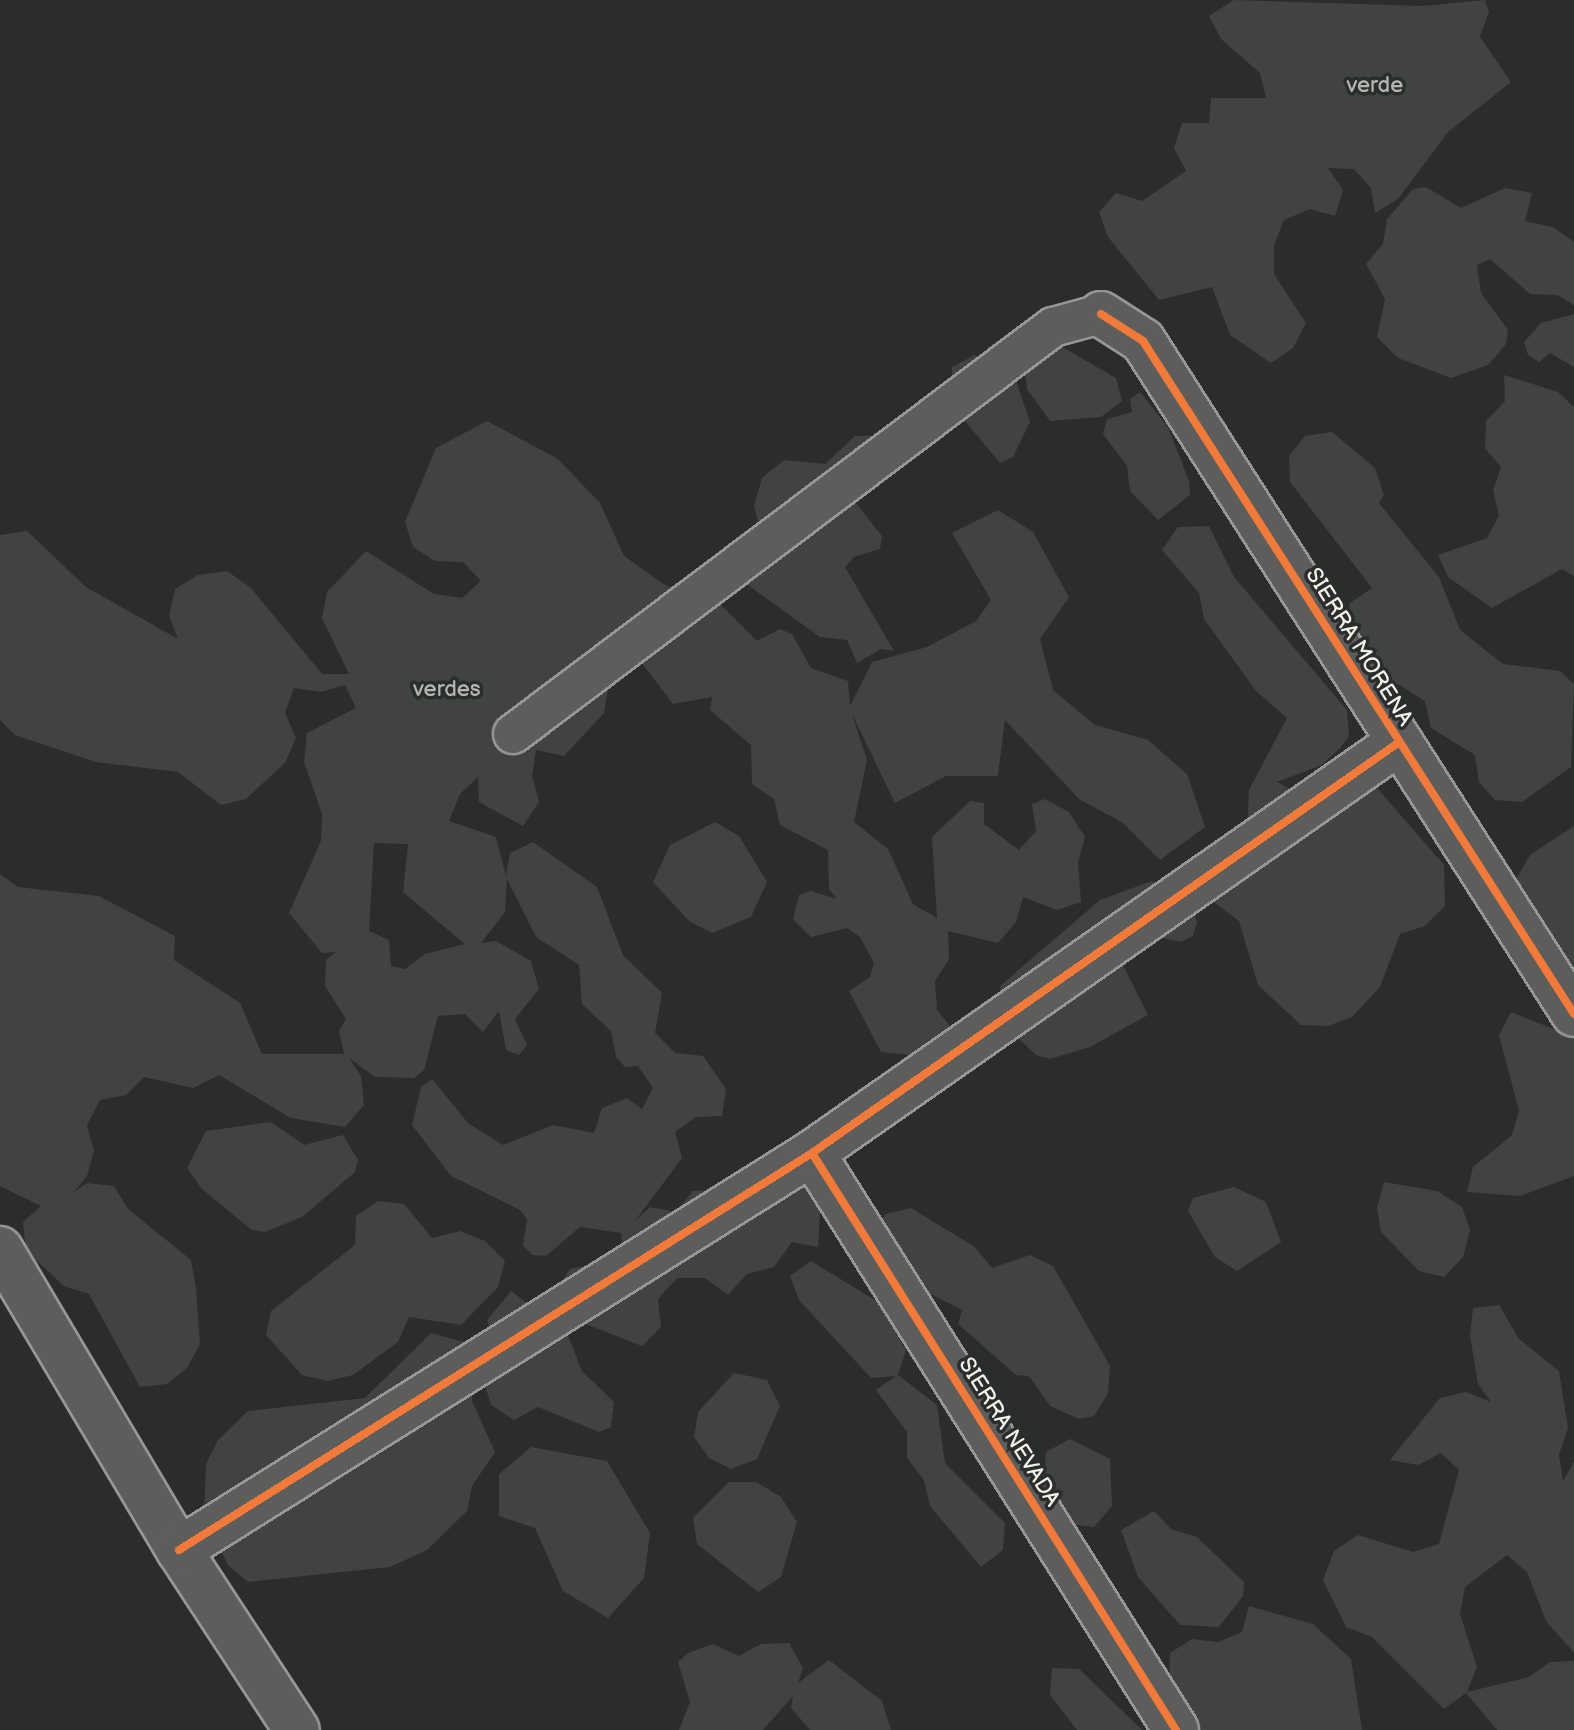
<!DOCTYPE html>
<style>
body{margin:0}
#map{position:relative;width:1574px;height:1730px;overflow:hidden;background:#2b2c2d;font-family:"Balsamiq Sans",sans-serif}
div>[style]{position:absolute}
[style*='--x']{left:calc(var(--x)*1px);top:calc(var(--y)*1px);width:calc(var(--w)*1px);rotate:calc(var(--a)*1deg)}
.green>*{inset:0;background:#414242}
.roads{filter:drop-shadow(2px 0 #979796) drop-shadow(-2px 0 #979796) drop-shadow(0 2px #979796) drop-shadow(0 -2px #979796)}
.service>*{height:38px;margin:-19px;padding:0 19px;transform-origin:19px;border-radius:19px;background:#5d5d5c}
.minor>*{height:44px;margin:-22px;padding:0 22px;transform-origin:22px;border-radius:22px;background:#5d5d5c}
.cycleway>*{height:8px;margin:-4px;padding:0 4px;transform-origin:4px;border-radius:4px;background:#f17a3a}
span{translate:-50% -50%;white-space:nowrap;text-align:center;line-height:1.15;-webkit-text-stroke:7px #2a2d2e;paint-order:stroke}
.park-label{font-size:22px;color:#b6b5af}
.street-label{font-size:22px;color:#f4f1e8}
</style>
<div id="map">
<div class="green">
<div style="clip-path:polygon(1234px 0,1423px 6px,1485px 0,1489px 12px,1480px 37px,1511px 82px,1448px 132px,1398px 199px,1375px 213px,1371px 188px,1354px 169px,1328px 168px,1343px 190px,1335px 216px,1310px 209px,1284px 220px,1274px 245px,1274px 274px,1306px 323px,1293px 348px,1271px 363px,1230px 335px,1212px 287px,1159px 300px,1108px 237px,1099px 212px,1116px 193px,1142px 201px,1186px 171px,1174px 148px,1182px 123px,1209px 123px,1211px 98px,1266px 98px,1260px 73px,1221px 39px,1209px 16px)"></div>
<div style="clip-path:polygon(1426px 187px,1461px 208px,1505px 188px,1532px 193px,1525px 221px,1553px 227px,1574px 242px,1574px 305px,1557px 295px,1530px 294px,1490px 259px,1477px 265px,1481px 293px,1508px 330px,1506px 344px,1488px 365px,1451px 378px,1398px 358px,1377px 337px,1385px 299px,1366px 264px,1383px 244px,1387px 219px,1413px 189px)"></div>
<div style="clip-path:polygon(1574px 314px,1574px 367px,1550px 353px,1539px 362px,1528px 355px,1524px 342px,1541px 323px)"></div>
<div style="clip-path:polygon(1055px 343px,1116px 378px,1122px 401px,1101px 417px,1050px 421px,1027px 389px,1024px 364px)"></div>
<div style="clip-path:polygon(975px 355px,1013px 372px,1030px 422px,1013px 457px,1000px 463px,951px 404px,952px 367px)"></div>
<div style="clip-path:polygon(1504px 375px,1558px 392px,1574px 407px,1574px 576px,1562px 569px,1492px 608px,1448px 577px,1438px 555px,1487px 538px,1499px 516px,1493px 490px,1501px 467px,1485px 448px,1486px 421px,1505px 401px)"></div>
<div style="clip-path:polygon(1140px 392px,1168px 427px,1189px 481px,1190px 495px,1158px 520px,1130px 491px,1127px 466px,1103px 434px,1107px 419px,1132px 412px,1130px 399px)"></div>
<div style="clip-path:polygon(evenodd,487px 421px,558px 459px,600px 503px,624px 556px,665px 585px,718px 602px,757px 641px,780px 629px,792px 634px,811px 668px,848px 681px,850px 706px,872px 662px,927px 647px,976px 621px,991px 600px,952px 533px,998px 510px,1033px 532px,1069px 597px,1040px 639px,1053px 690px,1095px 725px,1148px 740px,1187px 774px,1205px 827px,1160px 860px,1123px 823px,1079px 799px,1005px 720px,998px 776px,946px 776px,895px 803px,852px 714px,867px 760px,854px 822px,888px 849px,913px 904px,937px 918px,932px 837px,970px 801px,984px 803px,984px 824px,1019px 850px,1036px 831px,1032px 804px,1045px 799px,1069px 812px,1085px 837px,1078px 863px,1081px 902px,1057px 910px,1023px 897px,1016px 922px,998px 943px,948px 931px,949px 959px,935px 981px,937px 1010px,954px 1031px,909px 1055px,881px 1052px,849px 991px,870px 977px,874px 963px,860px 937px,847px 928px,811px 937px,793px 919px,799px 895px,811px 891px,837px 899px,829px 889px,828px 850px,780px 825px,774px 799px,752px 784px,751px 745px,710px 710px,712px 697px,673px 704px,641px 662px,613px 660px,604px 713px,564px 756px,536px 750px,532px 776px,539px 802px,523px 826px,479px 802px,478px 777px,460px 794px,449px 821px,496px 837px,506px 876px,510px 853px,533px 842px,597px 887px,623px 955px,662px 993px,655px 1033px,675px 1053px,703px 1056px,726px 1089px,722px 1116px,696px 1117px,675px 1132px,682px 1158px,635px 1221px,650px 1207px,676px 1212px,693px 1191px,720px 1190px,762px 1158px,790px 1163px,821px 1195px,818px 1247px,792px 1242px,774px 1267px,747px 1274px,728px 1295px,705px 1278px,677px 1278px,658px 1299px,661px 1327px,642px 1346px,565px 1316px,555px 1292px,570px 1269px,624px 1258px,621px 1233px,580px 1227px,546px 1256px,533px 1255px,523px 1246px,527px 1219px,520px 1210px,451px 1176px,412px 1125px,421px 1087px,432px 1079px,468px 1123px,503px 1145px,553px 1125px,594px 1133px,602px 1108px,627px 1098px,642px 1109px,653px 1088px,638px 1066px,625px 1067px,616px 1057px,611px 1031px,582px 1004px,579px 965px,536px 937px,507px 879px,505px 912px,481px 943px,496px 941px,531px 961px,539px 989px,515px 1019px,527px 1045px,519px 1055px,506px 1050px,499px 1011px,483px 1032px,465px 1014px,438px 1016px,424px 1070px,414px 1078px,375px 1077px,349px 1058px,361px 1076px,364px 1105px,345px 1127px,291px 1118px,219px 1075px,193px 1088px,144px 1077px,126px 1095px,100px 1100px,87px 1125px,94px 1151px,87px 1176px,74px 1192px,87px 1183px,114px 1186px,128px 1209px,191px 1260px,196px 1288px,200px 1344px,187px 1368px,167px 1384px,140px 1387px,89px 1294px,64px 1286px,26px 1251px,23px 1222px,41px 1206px,0 1186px,0 874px,18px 887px,99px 896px,175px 936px,174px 960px,240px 1003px,262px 1054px,344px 1054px,339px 1031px,346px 1019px,325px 986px,326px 960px,336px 952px,322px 953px,289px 913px,321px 841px,322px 814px,304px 762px,307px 733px,356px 708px,345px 685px,321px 692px,294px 688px,285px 713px,296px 738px,285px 763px,246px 799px,221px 805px,178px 772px,96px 762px,15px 735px,0 720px,0 535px,27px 531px,86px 587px,178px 639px,169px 616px,175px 589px,198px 575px,227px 571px,251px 588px,322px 674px,349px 674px,322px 618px,327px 592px,366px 551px,434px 594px,462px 598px,481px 581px,463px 562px,435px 561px,413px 547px,405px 522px,436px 448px,487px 421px,374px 843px,408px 844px,403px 892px,465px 944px,425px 954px,405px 969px,391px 966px,389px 940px,369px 931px,374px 843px)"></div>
<div style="clip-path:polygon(1332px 432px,1375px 468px,1384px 495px,1379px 503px,1439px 577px,1460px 630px,1503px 664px,1560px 671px,1574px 684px,1571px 767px,1522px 802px,1495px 800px,1479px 782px,1475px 755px,1431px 728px,1425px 701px,1380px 673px,1345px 629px,1350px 603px,1372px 588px,1290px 482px,1289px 456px,1305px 436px)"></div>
<div style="clip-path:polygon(855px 436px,870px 436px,894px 451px,848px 493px,882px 536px,880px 549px,854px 557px,845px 567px,894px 651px,881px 649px,857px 663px,847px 640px,820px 637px,738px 578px,761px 533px,754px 506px,762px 478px,784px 460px,825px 464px)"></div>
<div style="clip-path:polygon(1209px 526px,1234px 577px,1347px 710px,1349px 736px,1341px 747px,1322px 765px,1277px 782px,1297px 792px,1364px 783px,1378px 789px,1444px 865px,1445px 906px,1425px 926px,1400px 934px,1380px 987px,1352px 1017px,1328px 1026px,1301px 1025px,1258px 985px,1239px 921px,1207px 897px,1247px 829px,1249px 790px,1287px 718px,1256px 691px,1204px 619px,1199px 593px,1162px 550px,1178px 527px)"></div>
<div style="clip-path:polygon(715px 822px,739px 836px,767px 882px,751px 917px,712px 933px,689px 921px,653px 882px,670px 845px)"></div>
<div style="clip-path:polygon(1574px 826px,1574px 982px,1523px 907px,1517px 878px,1530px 855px)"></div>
<div style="clip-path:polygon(1152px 881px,1193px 909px,1197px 923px,1193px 936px,1181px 942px,1153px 936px,1121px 961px,1148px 1015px,1090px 1047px,1050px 1059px,1036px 1055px,995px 1016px,1001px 985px,1100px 900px)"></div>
<div style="clip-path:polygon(1511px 1012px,1574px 1037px,1574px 1176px,1520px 1196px,1467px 1192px,1473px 1167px,1512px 1135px,1519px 1111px,1499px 1035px)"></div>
<div style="clip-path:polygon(271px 1122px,304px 1145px,343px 1135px,358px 1160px,355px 1172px,302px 1217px,265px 1232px,252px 1230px,202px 1189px,187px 1168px,206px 1131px)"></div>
<div style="clip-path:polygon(1384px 1182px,1437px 1191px,1462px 1207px,1470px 1230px,1463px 1257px,1444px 1277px,1419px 1271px,1381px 1232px,1377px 1208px)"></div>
<div style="clip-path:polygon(1234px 1187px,1266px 1202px,1281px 1242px,1237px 1271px,1215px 1257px,1188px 1211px,1193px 1198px)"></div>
<div style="clip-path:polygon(378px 1201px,404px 1204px,432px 1238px,460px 1231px,485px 1241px,505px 1261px,498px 1287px,461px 1325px,409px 1317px,398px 1342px,353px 1375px,327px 1381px,302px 1375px,266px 1335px,271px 1311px,355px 1245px,356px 1216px)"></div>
<div style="clip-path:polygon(911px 1208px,975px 1247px,992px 1268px,1030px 1255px,1053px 1266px,1110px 1366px,1108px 1393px,1094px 1416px,1079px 1419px,1050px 1406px,1029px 1376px,1016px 1375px,958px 1324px,962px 1310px,913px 1285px,879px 1226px,885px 1214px)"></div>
<div style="clip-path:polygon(811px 1261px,878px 1302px,906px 1350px,898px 1375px,937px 1405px,945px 1463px,1005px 1523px,1003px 1550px,981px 1567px,930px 1506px,924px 1480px,907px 1458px,907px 1432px,876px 1390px,896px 1376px,871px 1378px,799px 1300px,790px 1276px)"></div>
<div style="clip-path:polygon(511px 1291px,567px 1333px,582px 1371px,614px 1402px,611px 1427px,599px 1432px,538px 1407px,514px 1420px,491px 1405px,479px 1366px,491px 1334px,487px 1320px)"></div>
<div style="clip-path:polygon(1499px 1305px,1519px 1339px,1559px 1371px,1568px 1428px,1559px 1455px,1563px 1481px,1574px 1462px,1574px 1653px,1546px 1621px,1527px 1572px,1507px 1555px,1465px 1587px,1460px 1614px,1477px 1667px,1467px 1692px,1529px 1677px,1550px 1662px,1574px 1661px,1574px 1730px,1497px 1730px,1466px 1693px,1444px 1709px,1372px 1637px,1346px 1627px,1323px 1580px,1334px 1551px,1358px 1535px,1413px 1552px,1439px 1544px,1459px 1470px,1441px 1453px,1418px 1465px,1390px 1460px,1440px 1398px,1466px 1392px,1491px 1402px,1478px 1384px,1470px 1336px,1473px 1308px)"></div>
<div style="clip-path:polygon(431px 1333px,475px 1345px,472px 1401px,495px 1452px,472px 1486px,467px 1511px,427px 1550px,390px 1567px,248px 1582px,228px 1565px,204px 1517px,206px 1464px,218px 1440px,248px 1411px,365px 1398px)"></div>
<div style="clip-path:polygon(734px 1373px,767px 1380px,780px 1406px,757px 1459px,731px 1469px,709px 1458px,694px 1437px,698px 1412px)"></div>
<div style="clip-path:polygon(1070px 1439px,1110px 1459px,1112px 1506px,1094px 1527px,1067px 1524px,1043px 1493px,1046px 1452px)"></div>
<div style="clip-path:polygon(531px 1447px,607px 1461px,650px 1533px,644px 1578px,608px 1618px,563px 1591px,535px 1528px,499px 1516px,499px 1474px)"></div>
<div style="clip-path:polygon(729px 1482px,756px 1482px,781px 1497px,797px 1522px,781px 1577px,758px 1592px,697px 1544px,693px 1518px)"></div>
<div style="clip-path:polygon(1154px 1511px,1171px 1529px,1197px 1537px,1244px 1582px,1243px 1596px,1219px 1627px,1180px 1625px,1138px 1577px,1121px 1530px)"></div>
<div style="clip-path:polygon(1249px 1606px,1313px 1624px,1351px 1659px,1362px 1730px,1195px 1730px,1169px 1682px,1170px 1653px,1192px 1639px,1218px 1642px,1242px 1632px)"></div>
<div style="clip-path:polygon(789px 1643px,803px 1668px,798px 1683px,829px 1660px,882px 1701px,891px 1730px,810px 1730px,791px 1708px,793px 1696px,763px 1730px,679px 1730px,690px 1702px,678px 1662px,688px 1653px,713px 1644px,739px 1656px,761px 1644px)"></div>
<div style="clip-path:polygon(1052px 1668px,1079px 1669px,1142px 1730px,1077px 1730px,1050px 1695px)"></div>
</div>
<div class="roads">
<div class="service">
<div style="--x:513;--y:734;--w:676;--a:-37.01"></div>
<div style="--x:1053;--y:327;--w:50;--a:-15.2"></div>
</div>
<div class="minor">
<div style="--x:1101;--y:314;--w:50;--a:32.7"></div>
<div style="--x:1143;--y:341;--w:799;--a:57.36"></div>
<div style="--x:812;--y:1153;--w:682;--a:57.75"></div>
<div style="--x:0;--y:1249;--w:350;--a:59.3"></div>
<div style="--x:179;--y:1550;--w:215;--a:56.8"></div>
<div style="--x:179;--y:1550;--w:747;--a:-32.09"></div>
<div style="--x:812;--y:1153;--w:715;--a:-34.98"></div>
</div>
</div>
<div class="cycleway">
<div style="--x:1101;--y:314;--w:50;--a:32.7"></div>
<div style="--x:1143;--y:341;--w:799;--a:57.36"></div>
<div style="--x:812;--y:1153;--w:682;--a:57.75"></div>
<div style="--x:179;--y:1550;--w:747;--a:-32.09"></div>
<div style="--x:812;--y:1153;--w:715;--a:-34.98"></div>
</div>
<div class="park-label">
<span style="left:1375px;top:86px">verde</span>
<span style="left:447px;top:690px">verdes</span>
</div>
<div class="street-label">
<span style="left:1359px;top:647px;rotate:58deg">SIERRA MORENA</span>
<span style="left:1009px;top:1432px;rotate:58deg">SIERRA NEVADA</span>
</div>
</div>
